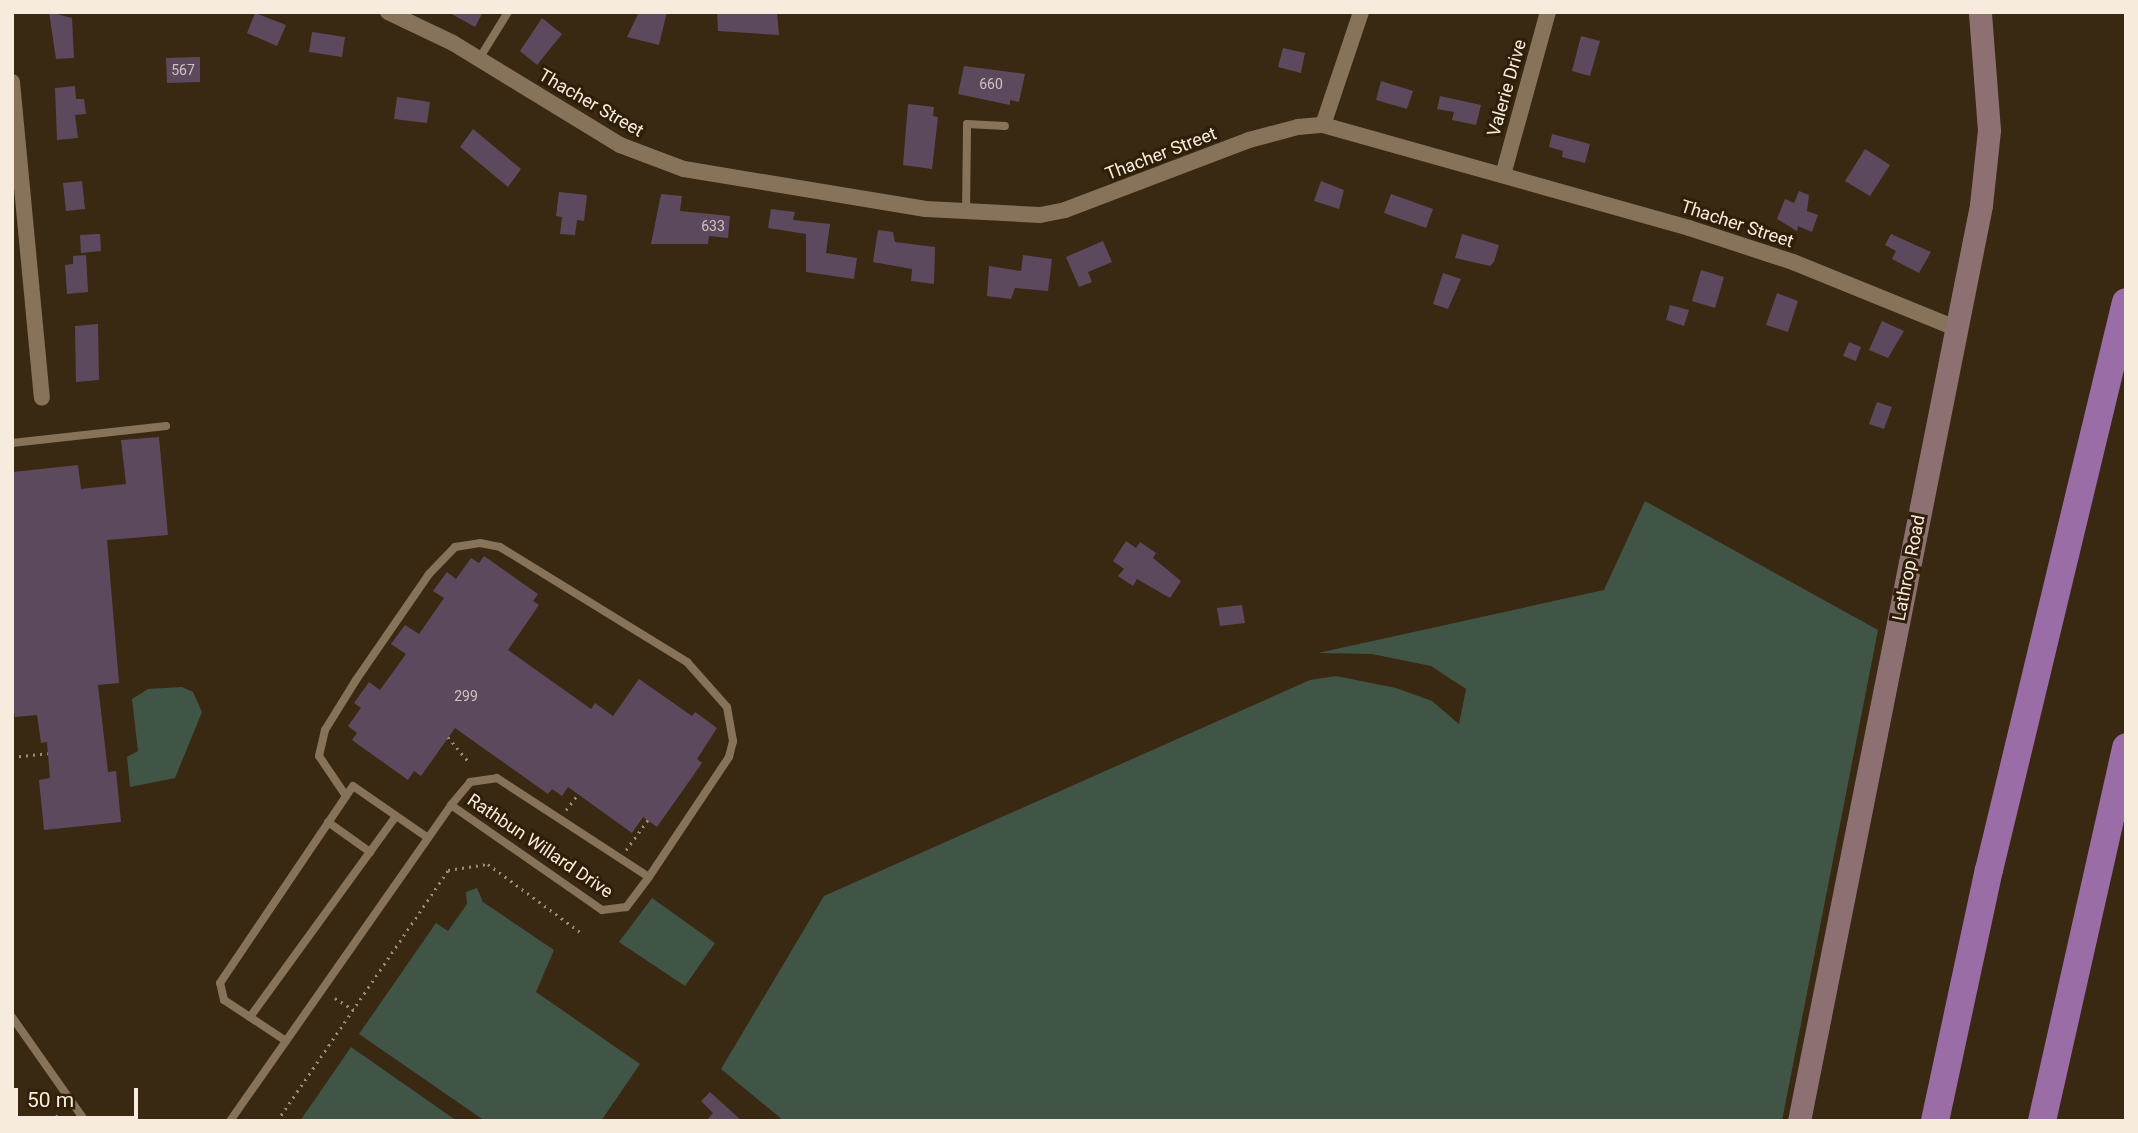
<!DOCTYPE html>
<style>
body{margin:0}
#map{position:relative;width:2138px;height:1133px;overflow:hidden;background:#392812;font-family:Roboto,sans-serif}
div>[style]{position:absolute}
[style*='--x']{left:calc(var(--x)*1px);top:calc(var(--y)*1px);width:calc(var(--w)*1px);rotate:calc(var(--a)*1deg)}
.green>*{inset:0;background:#405546}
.building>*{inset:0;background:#5d495e}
.path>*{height:2.5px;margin-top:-1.25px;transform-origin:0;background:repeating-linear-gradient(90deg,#9b8d7b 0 2px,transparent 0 7px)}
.service>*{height:8px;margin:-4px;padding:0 4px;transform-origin:4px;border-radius:4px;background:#87725a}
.minor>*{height:16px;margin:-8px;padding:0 8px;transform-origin:8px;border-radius:8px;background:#87725a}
.secondary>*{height:23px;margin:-11.5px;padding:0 11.5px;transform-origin:11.5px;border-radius:11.5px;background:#8d7071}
.motorway>*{height:28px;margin:-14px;padding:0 14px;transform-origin:14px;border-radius:14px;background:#9b6da7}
span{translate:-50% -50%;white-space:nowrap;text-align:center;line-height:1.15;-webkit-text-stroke:6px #2f1e08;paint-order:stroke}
.number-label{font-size:14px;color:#d0c2be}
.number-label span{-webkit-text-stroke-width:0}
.street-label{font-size:18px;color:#f7ebde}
.frame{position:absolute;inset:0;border:14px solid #f7ebde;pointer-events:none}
.scale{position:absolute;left:14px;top:1088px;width:124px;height:32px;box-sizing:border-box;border:4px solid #f7ebde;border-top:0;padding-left:9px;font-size:21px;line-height:24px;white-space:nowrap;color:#f7ebde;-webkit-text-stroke:5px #2f1e08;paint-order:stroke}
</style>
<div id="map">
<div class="green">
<div style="clip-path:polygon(1645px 501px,1878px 630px,1782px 1121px,784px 1121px,721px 1069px,824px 896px,1310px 680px,1336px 676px,1396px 688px,1432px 701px,1459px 724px,1466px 689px,1431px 666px,1372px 654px,1318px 653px,1604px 590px)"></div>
<div style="clip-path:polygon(182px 687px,193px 692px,202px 712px,175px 778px,130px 787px,127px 757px,138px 751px,132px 699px,148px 689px)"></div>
<div style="clip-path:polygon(477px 888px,483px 902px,554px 950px,536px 992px,640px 1064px,601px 1121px,485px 1121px,359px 1034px,436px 923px,448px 931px,467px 904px,466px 892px)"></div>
<div style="clip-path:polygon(652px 898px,715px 943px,685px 986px,619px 942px)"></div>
<div style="clip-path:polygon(351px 1047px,457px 1121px,300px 1121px)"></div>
</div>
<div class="building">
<div style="clip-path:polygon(49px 12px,72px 18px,74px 58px,56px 59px)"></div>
<div style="clip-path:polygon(448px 12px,483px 12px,475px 27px)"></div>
<div style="clip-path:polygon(639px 12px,667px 12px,659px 45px,627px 37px)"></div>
<div style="clip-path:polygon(717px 12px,777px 12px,779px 35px,718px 31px)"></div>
<div style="clip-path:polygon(255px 13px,286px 25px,277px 46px,247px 33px)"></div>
<div style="clip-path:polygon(542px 18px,562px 34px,537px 65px,520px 51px)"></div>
<div style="clip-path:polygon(312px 32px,345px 37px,342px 57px,309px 52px)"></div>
<div style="clip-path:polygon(1581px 36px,1600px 41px,1590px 76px,1572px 71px)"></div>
<div style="clip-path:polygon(1283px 48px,1305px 53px,1301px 73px,1278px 67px)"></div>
<div style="clip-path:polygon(200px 57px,200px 82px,167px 83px,166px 58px)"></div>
<div style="clip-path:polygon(964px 66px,1025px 74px,1019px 102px,1010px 100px,1010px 105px,958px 94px)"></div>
<div style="clip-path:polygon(1381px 81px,1413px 91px,1407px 109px,1376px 100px)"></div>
<div style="clip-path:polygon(75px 86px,76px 99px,84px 99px,86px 114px,75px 115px,78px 138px,57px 140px,55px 88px)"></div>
<div style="clip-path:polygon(1440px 96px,1481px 105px,1476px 125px,1452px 120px,1454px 112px,1437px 109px)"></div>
<div style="clip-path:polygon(397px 97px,430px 102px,427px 123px,394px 119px)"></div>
<div style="clip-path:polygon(908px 104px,934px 107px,933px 116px,938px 117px,932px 169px,903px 165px)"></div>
<div style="clip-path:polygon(473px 129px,521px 169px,508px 187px,460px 147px)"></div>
<div style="clip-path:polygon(1552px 134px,1590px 144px,1585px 163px,1562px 157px,1563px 151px,1549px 147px)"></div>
<div style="clip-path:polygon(1865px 149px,1890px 165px,1870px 196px,1845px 181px)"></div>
<div style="clip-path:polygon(82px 181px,85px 209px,66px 211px,63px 183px)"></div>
<div style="clip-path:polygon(1321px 181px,1344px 190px,1339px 209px,1314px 201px)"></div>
<div style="clip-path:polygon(1799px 191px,1809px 195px,1807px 211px,1818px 215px,1812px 232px,1798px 226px,1797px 231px,1777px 219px,1785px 199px,1794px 203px)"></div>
<div style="clip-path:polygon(559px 192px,587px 195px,584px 221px,577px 220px,575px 235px,560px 234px,562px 217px,556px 216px)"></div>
<div style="clip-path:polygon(661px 194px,682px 196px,680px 211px,730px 216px,728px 238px,709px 236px,708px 244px,651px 244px)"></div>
<div style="clip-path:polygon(1391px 194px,1433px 209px,1426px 228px,1384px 213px)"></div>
<div style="clip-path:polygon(771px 209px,795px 212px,793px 220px,830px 224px,826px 253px,857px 258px,854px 279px,806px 272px,806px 234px,768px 228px)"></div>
<div style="clip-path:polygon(878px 230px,893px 232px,895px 242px,935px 247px,934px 284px,911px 281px,912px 269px,873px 262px)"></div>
<div style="clip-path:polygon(100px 234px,101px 251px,81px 253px,80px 235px)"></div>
<div style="clip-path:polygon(1462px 234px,1499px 245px,1494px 262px,1490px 266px,1455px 258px)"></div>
<div style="clip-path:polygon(1891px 234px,1931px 252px,1919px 273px,1892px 259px,1896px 251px,1885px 245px)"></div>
<div style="clip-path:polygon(1103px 241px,1112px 262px,1088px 272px,1092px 282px,1079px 287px,1066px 257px)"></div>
<div style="clip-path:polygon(86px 255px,88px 292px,67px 294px,65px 265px,73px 264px,73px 256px)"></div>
<div style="clip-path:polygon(1023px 255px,1052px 259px,1048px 291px,1015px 288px,1011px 299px,987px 296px,989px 266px,1021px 271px)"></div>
<div style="clip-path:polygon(1701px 270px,1724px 277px,1715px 308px,1692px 301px)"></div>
<div style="clip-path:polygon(1443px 273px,1461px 279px,1448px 309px,1433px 304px)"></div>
<div style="clip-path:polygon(1777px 293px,1798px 301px,1788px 332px,1766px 325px)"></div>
<div style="clip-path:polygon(1670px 305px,1689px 310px,1684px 326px,1666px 320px)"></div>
<div style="clip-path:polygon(1882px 321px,1904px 331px,1888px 358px,1869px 350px)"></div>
<div style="clip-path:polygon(98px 324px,99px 380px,76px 382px,75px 326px)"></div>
<div style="clip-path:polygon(1849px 342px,1861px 347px,1856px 361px,1843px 356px)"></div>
<div style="clip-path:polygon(1877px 402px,1892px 407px,1884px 429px,1869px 424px)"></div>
<div style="clip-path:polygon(159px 437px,168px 535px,107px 540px,119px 683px,98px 685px,108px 772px,116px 771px,121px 822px,44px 830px,39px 780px,50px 778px,47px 742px,41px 743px,37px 715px,15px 717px,12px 702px,13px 472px,78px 465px,81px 489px,126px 484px,121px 440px)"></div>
<div style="clip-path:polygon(1126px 541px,1136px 548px,1140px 542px,1156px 553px,1153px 558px,1181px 581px,1170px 598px,1137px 579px,1133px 586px,1118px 576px,1124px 569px,1113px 561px)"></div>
<div style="clip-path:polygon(484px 556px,538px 594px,533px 601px,539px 605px,508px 650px,591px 709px,595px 703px,613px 716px,639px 679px,692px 716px,695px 712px,717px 728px,697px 759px,702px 763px,657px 827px,643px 817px,632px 833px,568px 787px,562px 796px,552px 789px,548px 794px,455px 728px,421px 776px,414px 771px,408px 780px,352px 740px,357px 733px,348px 726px,361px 708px,354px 703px,369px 682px,380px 690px,406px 654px,391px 644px,405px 625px,419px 634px,444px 598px,433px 591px,447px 572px,456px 579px,471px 558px,479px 563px)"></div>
<div style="clip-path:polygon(1242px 605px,1245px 623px,1220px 626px,1217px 608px)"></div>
<div style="clip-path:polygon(710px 1092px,742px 1121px,706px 1121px,713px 1113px,701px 1101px)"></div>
</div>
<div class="path">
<div style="--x:448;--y:737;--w:33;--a:50"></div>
<div style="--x:12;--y:757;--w:36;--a:-6"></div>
<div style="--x:566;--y:810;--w:20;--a:-53"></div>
<div style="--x:626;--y:850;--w:37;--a:-54"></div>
<div style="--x:335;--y:998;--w:22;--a:32"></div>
<div style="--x:51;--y:1121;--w:9;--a:-41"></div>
<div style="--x:277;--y:1121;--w:304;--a:-55.7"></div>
<div style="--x:448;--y:870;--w:40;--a:-8.5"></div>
<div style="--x:488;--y:864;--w:118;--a:36.4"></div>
</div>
<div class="service">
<div style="--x:479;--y:59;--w:55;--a:-58.3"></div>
<div style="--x:966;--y:212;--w:88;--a:-89.3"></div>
<div style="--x:967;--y:124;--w:38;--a:3"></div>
<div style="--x:12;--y:443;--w:155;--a:-6.3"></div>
<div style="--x:346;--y:796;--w:48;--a:-124"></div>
<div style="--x:319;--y:756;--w:27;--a:-77"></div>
<div style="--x:325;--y:730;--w:59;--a:-58.2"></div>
<div style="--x:356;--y:680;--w:129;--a:-55.4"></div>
<div style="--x:429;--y:574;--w:37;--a:-46"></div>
<div style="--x:455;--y:547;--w:25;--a:-9"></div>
<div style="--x:480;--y:543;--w:20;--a:11"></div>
<div style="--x:500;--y:547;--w:220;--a:31.6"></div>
<div style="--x:687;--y:662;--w:60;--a:48.4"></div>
<div style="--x:727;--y:707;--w:35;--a:80"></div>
<div style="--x:733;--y:741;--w:16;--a:104"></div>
<div style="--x:729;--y:757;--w:144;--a:123.7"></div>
<div style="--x:328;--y:822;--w:52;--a:35.5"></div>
<div style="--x:12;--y:1017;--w:127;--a:54.9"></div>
<div style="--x:250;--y:1017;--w:248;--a:-54"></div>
<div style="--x:286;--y:1041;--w:74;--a:-146.5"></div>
<div style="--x:224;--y:1000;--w:17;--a:-103"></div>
<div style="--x:220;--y:983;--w:225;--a:-56"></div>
<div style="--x:346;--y:796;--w:12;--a:-55"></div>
<div style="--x:353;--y:786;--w:91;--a:34.7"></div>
<div style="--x:230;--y:1121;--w:386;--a:-55"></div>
<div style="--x:451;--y:805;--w:30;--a:-50"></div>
<div style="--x:470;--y:782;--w:27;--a:-8"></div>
<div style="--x:497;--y:778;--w:181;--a:33.1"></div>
<div style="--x:649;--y:877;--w:38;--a:127"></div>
<div style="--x:626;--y:907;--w:24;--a:173"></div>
<div style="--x:602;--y:910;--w:184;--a:-145.2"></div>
</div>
<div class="minor">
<div style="--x:388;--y:12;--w:72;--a:25.5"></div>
<div style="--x:453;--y:43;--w:196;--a:31.4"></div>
<div style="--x:620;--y:145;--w:68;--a:20.6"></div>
<div style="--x:684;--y:169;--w:245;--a:9.4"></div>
<div style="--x:926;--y:209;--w:114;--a:3"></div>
<div style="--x:1040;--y:215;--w:25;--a:-11"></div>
<div style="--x:1065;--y:210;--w:197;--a:-20.8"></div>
<div style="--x:1249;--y:140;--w:51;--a:-14.9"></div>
<div style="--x:1298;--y:127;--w:25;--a:-5"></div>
<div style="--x:1323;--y:125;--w:380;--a:15.7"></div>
<div style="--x:1689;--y:228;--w:109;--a:18.1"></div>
<div style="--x:1793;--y:262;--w:178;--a:22.1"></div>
<div style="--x:12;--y:82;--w:317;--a:84.6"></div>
<div style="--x:1323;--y:125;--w:119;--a:-71.4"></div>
<div style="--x:1503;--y:175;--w:169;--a:-74.6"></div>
</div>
<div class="secondary">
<div style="--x:1799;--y:1121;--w:934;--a:-78.76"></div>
<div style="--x:1981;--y:205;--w:75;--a:-83.9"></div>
<div style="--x:1989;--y:130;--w:118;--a:-94.4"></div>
</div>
<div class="motorway">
<div style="--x:1935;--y:1121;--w:257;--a:-77.9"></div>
<div style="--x:1989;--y:870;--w:584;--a:-76.44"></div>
<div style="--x:2042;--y:1121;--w:383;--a:-77.3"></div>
</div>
<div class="number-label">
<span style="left:183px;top:70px">567</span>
<span style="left:991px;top:84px">660</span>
<span style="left:713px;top:226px">633</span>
<span style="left:466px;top:696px">299</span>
</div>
<div class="street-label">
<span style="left:1507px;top:88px;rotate:-74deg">Valerie Drive</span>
<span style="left:591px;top:103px;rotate:30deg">Thacher Street</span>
<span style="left:1161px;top:154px;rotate:-21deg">Thacher Street</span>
<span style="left:1737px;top:224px;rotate:18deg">Thacher Street</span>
<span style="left:1909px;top:568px;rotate:-79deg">Lathrop Road</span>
<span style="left:540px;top:846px;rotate:34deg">Rathbun Willard Drive</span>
</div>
<div class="frame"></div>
<div class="scale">50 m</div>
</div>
